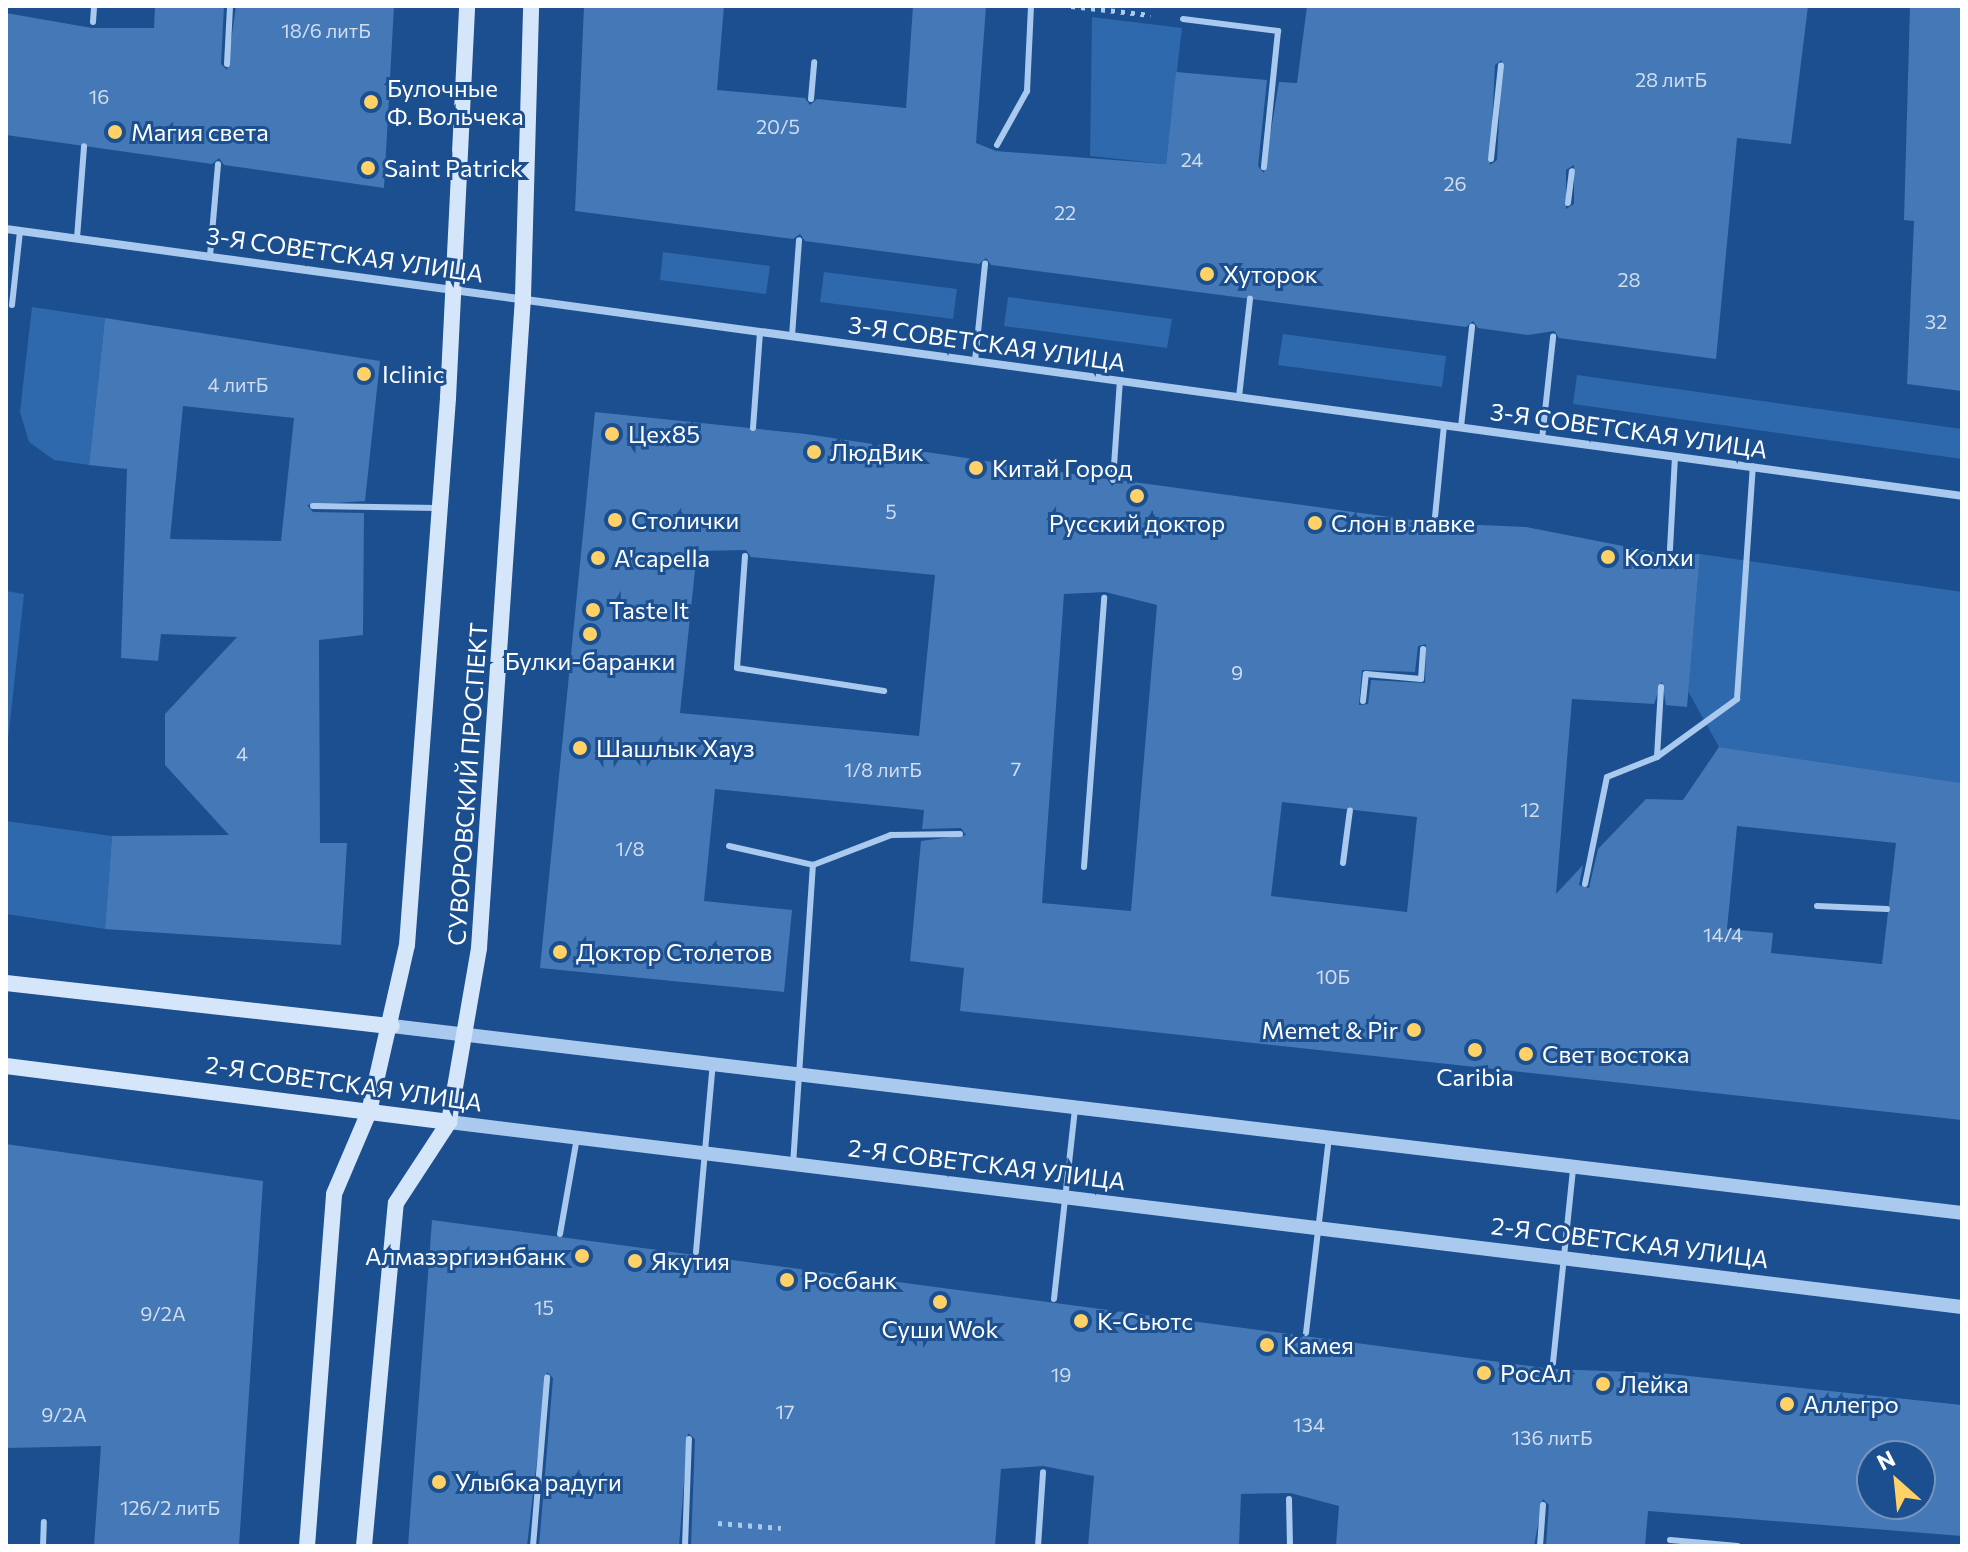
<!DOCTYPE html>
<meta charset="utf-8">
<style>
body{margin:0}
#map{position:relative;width:1968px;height:1552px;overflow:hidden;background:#1b4f8f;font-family:Commissioner,sans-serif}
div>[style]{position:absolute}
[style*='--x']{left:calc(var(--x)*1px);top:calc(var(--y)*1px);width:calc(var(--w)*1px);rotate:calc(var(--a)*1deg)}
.green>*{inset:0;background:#2e69ad}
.building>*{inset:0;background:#4478b7}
.path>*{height:5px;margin-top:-2.5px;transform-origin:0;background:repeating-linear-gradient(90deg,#a9c9ee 0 4px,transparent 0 10px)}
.service>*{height:6px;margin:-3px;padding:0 3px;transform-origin:3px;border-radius:3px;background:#a9c9ee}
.minor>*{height:8px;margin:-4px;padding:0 4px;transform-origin:4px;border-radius:4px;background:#a9c9ee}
.tertiary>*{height:14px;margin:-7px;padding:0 7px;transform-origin:7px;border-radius:7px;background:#a9c9ee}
.secondary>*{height:16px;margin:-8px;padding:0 8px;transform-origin:8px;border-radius:8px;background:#d6e6fa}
.dots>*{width:22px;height:22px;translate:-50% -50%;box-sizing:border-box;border:4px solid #1b4f8f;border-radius:50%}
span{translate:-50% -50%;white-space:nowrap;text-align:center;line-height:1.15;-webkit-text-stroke:6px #1b4f8f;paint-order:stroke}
.number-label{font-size:20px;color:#d0dded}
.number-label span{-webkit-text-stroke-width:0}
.poi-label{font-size:24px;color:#fff}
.left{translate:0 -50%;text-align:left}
.right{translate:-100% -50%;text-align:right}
.street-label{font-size:24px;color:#fff}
.frame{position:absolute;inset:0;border:8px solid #fff;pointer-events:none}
.north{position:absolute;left:1856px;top:1440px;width:80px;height:80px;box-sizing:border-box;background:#1b4f8f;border:2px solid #7695bc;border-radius:50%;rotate:333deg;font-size:22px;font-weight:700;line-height:32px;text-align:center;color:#fff}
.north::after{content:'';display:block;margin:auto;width:28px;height:36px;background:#ffd166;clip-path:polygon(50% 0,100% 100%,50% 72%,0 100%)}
</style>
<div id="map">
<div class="green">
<div style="clip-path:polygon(1092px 17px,1182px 28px,1166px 164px,1090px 156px)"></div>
<div style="clip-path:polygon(663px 252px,770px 266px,766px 294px,660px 280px)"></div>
<div style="clip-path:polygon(824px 272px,957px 289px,953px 319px,820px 302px)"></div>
<div style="clip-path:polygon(1008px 297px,1172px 319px,1167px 348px,1004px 326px)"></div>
<div style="clip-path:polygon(32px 307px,105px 318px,89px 465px,54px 460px,29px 442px,20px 412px)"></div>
<div style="clip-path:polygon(1283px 334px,1446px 356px,1442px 387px,1278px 365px)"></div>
<div style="clip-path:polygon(1577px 375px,1962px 429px,1962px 459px,1573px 404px)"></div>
<div style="clip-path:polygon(1700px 554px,1962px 592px,1962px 783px,1719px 747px,1688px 691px)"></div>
<div style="clip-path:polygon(6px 591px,24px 594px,6px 758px)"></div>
<div style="clip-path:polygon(6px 821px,112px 836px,105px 929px,6px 914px)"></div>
</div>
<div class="building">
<div style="clip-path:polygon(155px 6px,224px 6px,221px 64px,227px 70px,236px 6px,394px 6px,384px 188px,224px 165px,219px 158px,212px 164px,6px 135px,6px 13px,92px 28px,154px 28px)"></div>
<div style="clip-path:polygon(evenodd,584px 6px,724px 6px,717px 90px,805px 98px,810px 105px,817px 99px,906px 108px,913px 6px,986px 6px,976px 143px,996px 151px,1166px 164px,1176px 72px,1267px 80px,1258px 166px,1264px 173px,1279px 82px,1297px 83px,1307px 6px,1808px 6px,1791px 144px,1737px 138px,1716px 359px,1559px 338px,1554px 331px,1528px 335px,1478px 328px,1473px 321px,1466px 327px,991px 265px,986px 258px,979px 264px,805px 241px,800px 234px,793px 239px,575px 211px,584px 6px,1502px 60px,1497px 160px,1490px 165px,1495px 65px,1502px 60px,584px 6px,1574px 165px,1574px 204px,1566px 209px,1566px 170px,1574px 165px)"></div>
<div style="clip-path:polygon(1910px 6px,1962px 6px,1962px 391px,1907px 384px,1914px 221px,1904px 220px)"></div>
<div style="clip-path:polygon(evenodd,105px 318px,380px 361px,365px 501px,307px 505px,313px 512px,364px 513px,363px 635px,319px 640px,320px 843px,347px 843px,341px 945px,105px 929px,112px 836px,229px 835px,165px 765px,165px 714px,237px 637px,161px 634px,158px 661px,121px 658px,127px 469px,89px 465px,105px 318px,183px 406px,294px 418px,281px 541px,170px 539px,183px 406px)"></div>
<div style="clip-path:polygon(evenodd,595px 412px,806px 434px,1107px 479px,1112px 486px,1119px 480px,1434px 523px,1526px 527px,1669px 555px,1700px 554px,1687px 707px,1666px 705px,1662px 681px,1654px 704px,1572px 699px,1556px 894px,1583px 865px,1579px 885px,1589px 888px,1598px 849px,1646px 799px,1683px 800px,1719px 747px,1962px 783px,1962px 1120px,960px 1011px,964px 968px,910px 961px,921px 841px,966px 835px,961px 828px,922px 829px,924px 810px,715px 789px,704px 901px,792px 910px,784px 992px,540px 968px,595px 412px,746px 550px,751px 557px,935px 575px,919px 736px,680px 713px,697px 551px,746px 550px,595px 412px,1105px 592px,1157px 605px,1131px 911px,1042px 903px,1064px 594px,1105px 592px,595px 412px,1426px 644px,1425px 683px,1371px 680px,1368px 704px,1359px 705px,1362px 670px,1415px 672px,1418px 646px,1426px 644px,595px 412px,1282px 802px,1417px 817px,1407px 912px,1271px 896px,1282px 802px,595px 412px,1737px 826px,1896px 843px,1882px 964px,1771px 953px,1773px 933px,1727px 929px,1737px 826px)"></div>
<div style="clip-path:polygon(6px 1144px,263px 1181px,239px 1546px,94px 1546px,101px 1446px,6px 1448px)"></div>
<div style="clip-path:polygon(evenodd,432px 1220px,1552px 1369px,1661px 1373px,1962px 1405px,1962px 1536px,1648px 1511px,1645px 1546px,1546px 1546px,1549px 1505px,1543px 1499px,1534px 1546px,1336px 1546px,1339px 1506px,1290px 1493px,1241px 1494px,1239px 1546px,1088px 1546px,1094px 1476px,1043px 1466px,1001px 1469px,995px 1546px,691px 1546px,695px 1439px,688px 1433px,679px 1546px,539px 1546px,553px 1378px,547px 1372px,527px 1546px,408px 1546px,432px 1220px,1872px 1456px,1920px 1456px,1920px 1504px,1872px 1504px,1872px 1456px)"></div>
</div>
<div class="path">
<div style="--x:1071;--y:6;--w:80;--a:6.5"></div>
<div style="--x:718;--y:1523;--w:63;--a:4.5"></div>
</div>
<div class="service">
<div style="--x:1183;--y:19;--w:96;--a:7.2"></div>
<div style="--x:1278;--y:31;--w:137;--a:95.9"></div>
<div style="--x:93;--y:22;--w:16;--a:-86"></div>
<div style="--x:227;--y:64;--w:58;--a:-87"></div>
<div style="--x:811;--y:99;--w:37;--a:-85"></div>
<div style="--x:997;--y:145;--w:62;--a:-60.9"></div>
<div style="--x:1027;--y:91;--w:85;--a:-87.3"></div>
<div style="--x:1491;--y:159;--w:94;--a:-83.9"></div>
<div style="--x:1568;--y:203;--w:32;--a:-83"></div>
<div style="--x:77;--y:238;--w:92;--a:-85.6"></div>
<div style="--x:210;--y:256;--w:92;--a:-85"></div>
<div style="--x:12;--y:305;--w:74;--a:-83.8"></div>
<div style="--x:792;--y:336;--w:96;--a:-85.8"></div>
<div style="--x:975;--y:361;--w:98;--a:-84.1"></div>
<div style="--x:1239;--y:397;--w:99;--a:-83.6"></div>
<div style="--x:1461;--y:427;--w:101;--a:-83.7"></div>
<div style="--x:753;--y:428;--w:96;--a:-85.8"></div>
<div style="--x:1542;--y:439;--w:103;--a:-83.8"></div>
<div style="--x:1113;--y:480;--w:99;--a:-86"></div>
<div style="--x:313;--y:506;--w:124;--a:0.9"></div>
<div style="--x:1435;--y:517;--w:92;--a:-84.4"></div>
<div style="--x:1670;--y:549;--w:93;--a:-86.9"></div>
<div style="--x:745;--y:556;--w:112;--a:94.1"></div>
<div style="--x:737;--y:668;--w:149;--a:8.9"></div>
<div style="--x:1363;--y:701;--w:27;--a:-84"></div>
<div style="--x:1366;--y:674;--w:55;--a:5.2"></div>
<div style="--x:1421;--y:679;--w:30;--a:-86"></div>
<div style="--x:1657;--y:757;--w:70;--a:-86.7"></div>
<div style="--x:729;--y:846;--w:86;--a:12.7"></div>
<div style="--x:813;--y:865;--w:84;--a:-21"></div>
<div style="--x:891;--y:835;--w:69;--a:-0.8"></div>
<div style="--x:1343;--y:863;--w:53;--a:-82.5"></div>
<div style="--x:1084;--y:867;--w:270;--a:-85.7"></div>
<div style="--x:1585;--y:884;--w:109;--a:-78.4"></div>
<div style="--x:1607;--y:777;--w:54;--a:-21.8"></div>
<div style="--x:1657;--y:757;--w:99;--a:-35.9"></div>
<div style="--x:1737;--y:699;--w:233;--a:-86.1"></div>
<div style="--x:1817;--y:906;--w:70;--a:2.5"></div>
<div style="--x:793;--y:1165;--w:301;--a:-86.2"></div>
<div style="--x:560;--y:1234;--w:97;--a:-80"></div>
<div style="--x:696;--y:1252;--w:190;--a:-84.9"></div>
<div style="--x:1054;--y:1299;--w:192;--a:-83.7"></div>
<div style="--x:1306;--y:1333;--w:196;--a:-83.3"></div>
<div style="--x:1553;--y:1363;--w:196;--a:-84.1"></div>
<div style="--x:1289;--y:1499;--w:47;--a:88.8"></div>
<div style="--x:1670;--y:1540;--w:68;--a:5"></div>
<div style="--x:43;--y:1546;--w:24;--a:-88"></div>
<div style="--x:533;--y:1546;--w:169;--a:-85.2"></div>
<div style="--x:685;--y:1546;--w:107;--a:-87.9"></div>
<div style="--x:1038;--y:1546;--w:74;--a:-86.1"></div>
<div style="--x:1540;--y:1546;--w:41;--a:-85.8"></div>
</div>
<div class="minor">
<div style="--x:6;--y:229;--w:1974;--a:7.77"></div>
</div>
<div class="tertiary">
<div style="--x:392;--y:1026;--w:1581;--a:6.79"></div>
<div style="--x:449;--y:1122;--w:1524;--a:6.97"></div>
</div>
<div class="secondary">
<div style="--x:6;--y:983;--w:388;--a:6.4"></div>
<div style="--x:6;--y:1066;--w:447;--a:7.2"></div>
<div style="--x:307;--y:1546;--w:353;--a:-85.6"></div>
<div style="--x:334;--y:1194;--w:89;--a:-66.9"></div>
<div style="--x:369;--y:1112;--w:171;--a:-77.2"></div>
<div style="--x:407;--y:945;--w:549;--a:-85.71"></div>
<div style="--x:448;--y:398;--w:392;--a:-87.2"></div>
<div style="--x:364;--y:1546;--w:344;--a:-84.7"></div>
<div style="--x:396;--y:1203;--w:97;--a:-56.8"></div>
<div style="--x:449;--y:1122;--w:177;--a:-80.2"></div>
<div style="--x:479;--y:948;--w:652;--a:-86.13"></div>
<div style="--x:523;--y:297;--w:291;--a:-88.4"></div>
</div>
<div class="dots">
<div style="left:371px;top:102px;background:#ffd166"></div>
<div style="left:115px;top:132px;background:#ffd166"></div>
<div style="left:368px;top:168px;background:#ffd166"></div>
<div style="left:1207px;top:274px;background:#ffd166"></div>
<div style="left:364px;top:374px;background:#ffd166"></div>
<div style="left:612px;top:434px;background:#ffd166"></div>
<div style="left:814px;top:452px;background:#ffd166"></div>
<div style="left:976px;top:468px;background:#ffd166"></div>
<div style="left:1137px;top:496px;background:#ffd166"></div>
<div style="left:615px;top:520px;background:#ffd166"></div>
<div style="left:1315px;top:523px;background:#ffd166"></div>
<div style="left:1608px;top:557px;background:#ffd166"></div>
<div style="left:598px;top:558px;background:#ffd166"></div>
<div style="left:593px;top:610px;background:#ffd166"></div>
<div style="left:590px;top:634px;background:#ffd166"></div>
<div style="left:580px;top:748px;background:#ffd166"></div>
<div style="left:560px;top:952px;background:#ffd166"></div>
<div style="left:1414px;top:1030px;background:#ffd166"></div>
<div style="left:1475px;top:1050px;background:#ffd166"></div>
<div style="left:1526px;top:1054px;background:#ffd166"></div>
<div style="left:582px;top:1256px;background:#ffd166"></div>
<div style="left:635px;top:1261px;background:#ffd166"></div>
<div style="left:787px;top:1280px;background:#ffd166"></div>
<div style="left:940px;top:1302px;background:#ffd166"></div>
<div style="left:1081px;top:1321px;background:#ffd166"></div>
<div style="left:1267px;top:1345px;background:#ffd166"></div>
<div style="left:1484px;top:1373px;background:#ffd166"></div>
<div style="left:1603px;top:1384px;background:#ffd166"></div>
<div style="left:1787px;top:1404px;background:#ffd166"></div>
<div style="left:439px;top:1482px;background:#ffd166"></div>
</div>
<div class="number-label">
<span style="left:326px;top:30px">18/6 литБ</span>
<span style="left:1671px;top:79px">28 литБ</span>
<span style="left:99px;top:96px">16</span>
<span style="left:778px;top:126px">20/5</span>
<span style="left:1192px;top:159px">24</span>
<span style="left:1455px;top:183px">26</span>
<span style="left:1065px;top:212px">22</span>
<span style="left:1629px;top:279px">28</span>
<span style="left:1936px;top:321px">32</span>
<span style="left:238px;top:384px">4 литБ</span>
<span style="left:891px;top:511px">5</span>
<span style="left:1237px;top:672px">9</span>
<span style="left:242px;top:753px">4</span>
<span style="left:1016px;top:768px">7</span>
<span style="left:883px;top:769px">1/8 литБ</span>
<span style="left:1530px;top:809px">12</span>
<span style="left:630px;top:848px">1/8</span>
<span style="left:1723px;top:934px">14/4</span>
<span style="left:1333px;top:976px">10Б</span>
<span style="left:544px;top:1307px">15</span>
<span style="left:163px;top:1313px">9/2А</span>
<span style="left:1061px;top:1374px">19</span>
<span style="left:785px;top:1411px">17</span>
<span style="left:64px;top:1414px">9/2А</span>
<span style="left:1309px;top:1424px">134</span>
<span style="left:1552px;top:1437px">136 литБ</span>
<span style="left:170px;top:1507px">126/2 литБ</span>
</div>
<div class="poi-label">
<span class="left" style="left:387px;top:102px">Булочные<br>Ф. Вольчека</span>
<span class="left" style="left:131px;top:132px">Магия света</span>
<span class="left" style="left:384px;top:168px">Saint Patrick</span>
<span class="left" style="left:1223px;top:274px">Хуторок</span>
<span class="left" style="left:382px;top:374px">Iclinic</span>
<span class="left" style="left:628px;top:434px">Цех85</span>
<span class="left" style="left:830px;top:452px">ЛюдВик</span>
<span class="left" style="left:992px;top:468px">Китай Город</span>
<span class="left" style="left:631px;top:520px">Столички</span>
<span style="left:1137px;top:523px">Русский доктор</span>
<span class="left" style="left:1331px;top:523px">Слон в лавке</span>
<span class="left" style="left:1624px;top:557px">Колхи</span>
<span class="left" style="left:614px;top:558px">A'capella</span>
<span class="left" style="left:609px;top:610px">Taste It</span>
<span style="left:590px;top:661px">Булки-баранки</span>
<span class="left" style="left:596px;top:748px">Шашлык Хауз</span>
<span class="left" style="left:576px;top:952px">Доктор Столетов</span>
<span class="right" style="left:1398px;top:1030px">Memet &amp; Pir</span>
<span class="left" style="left:1542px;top:1054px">Свет востока</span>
<span style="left:1475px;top:1077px">Caribia</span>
<span class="right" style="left:566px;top:1256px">Алмазэргиэнбанк</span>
<span class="left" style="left:651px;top:1261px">Якутия</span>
<span class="left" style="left:803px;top:1280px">Росбанк</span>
<span class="left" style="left:1097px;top:1321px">К-Сьютс</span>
<span style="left:940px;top:1329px">Суши Wok</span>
<span class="left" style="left:1283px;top:1345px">Камея</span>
<span class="left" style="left:1500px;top:1373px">РосАл</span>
<span class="left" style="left:1619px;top:1384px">Лейка</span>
<span class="left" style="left:1803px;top:1404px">Аллегро</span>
<span class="left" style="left:455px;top:1482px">Улыбка радуги</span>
</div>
<div class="street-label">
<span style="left:345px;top:254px;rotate:8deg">3-Я СОВЕТСКАЯ УЛИЦА</span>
<span style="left:987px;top:343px;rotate:8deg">3-Я СОВЕТСКАЯ УЛИЦА</span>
<span style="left:1629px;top:430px;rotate:8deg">3-Я СОВЕТСКАЯ УЛИЦА</span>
<span style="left:467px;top:784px;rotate:-86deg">СУВОРОВСКИЙ ПРОСПЕКТ</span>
<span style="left:344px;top:1083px;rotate:8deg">2-Я СОВЕТСКАЯ УЛИЦА</span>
<span style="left:987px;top:1164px;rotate:7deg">2-Я СОВЕТСКАЯ УЛИЦА</span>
<span style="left:1630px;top:1242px;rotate:7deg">2-Я СОВЕТСКАЯ УЛИЦА</span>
</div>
<div class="frame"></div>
<div class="north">N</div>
</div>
